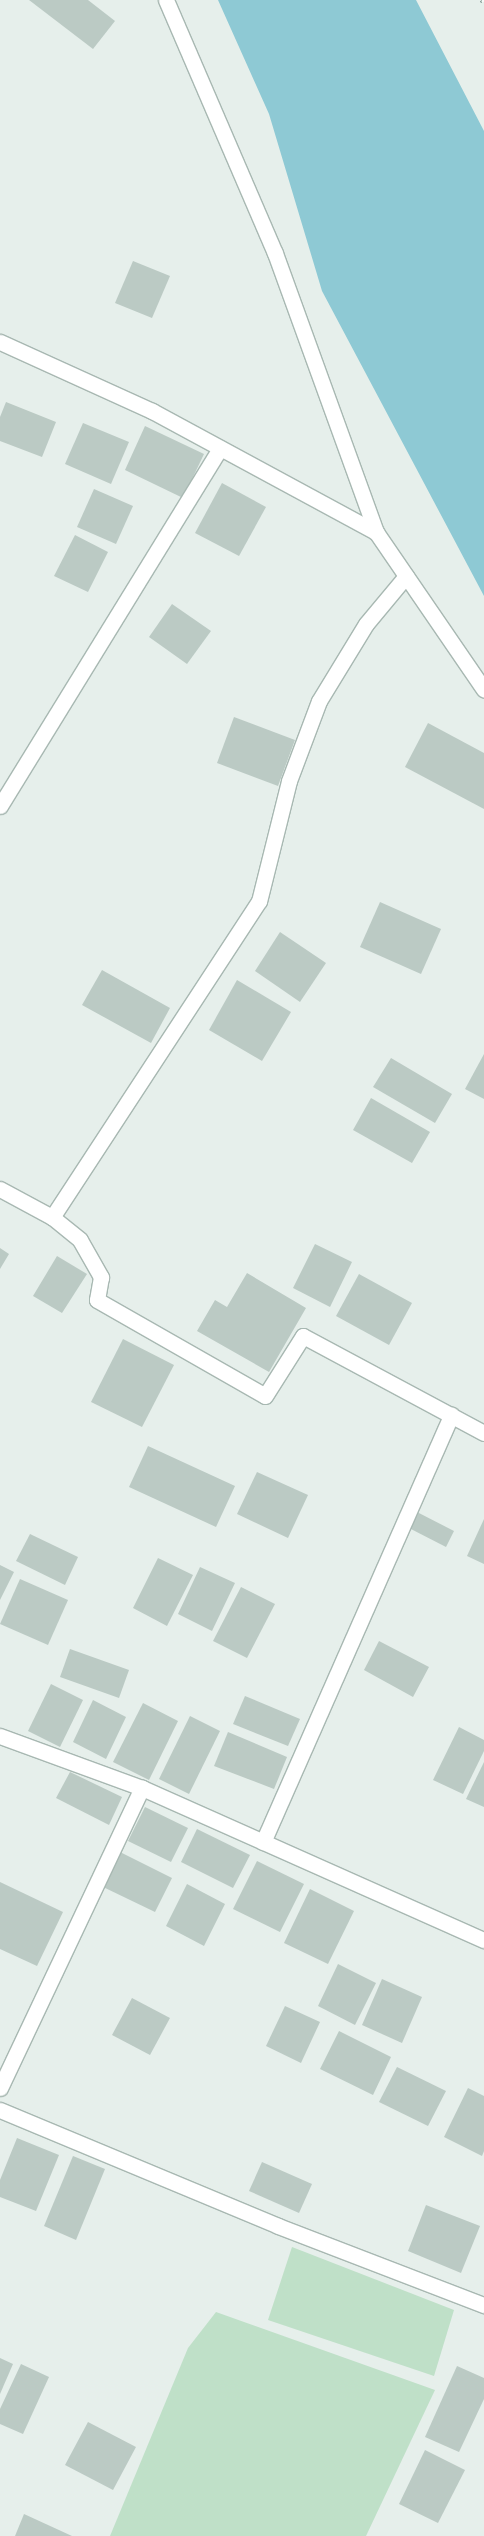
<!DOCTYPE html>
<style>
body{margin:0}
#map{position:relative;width:484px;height:2536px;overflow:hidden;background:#e6efeb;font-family:"Open Sans",sans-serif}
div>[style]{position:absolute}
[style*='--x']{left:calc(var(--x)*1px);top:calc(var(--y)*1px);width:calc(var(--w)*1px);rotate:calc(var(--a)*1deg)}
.green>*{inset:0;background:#bfe0c8}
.water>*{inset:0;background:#8ec9d4}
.building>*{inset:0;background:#bbcac4}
.roads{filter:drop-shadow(1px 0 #a8b8b2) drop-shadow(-1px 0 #a8b8b2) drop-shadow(0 1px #a8b8b2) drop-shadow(0 -1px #a8b8b2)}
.minor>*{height:15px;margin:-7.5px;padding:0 7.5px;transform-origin:7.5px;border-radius:7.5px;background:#fff}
.rail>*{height:5.5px;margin-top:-2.75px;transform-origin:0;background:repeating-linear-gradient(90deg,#f7fbf9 0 11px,#5f7d75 0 22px);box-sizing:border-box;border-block:1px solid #5f7d75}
span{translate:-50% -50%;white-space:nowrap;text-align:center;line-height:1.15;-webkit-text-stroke:5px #f7fbf9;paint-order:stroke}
</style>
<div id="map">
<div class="green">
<div style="clip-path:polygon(292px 2247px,454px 2310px,434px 2376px,268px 2320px)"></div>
<div style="clip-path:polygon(216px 2312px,435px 2390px,366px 2536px,110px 2536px,188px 2348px)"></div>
</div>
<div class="water">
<div style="clip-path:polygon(218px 0,416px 0,484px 131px,484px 596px,322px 291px,269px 114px)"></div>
</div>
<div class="building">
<div style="clip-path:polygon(29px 0,88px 0,115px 21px,93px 49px)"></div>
<div style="clip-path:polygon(133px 261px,170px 276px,152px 318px,115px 303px)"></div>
<div style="clip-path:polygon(6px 402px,56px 422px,42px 457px,0 441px,0 417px)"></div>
<div style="clip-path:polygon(83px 423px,129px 442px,111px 484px,65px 464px)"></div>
<div style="clip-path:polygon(145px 426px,204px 454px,183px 498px,125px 470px)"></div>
<div style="clip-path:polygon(222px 483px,266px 507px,239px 556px,195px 533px)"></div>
<div style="clip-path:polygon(94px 489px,133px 506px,116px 544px,77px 527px)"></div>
<div style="clip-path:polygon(75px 535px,108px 552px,88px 592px,54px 576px)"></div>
<div style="clip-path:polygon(172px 604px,211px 631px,187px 664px,149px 637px)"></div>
<div style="clip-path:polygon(234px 717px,295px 740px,278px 786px,217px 763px)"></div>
<div style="clip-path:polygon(428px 723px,484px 753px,484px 809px,405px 767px)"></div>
<div style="clip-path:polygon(380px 902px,441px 929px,421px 974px,360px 947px)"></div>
<div style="clip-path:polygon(280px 932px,326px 963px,300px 1002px,255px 971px)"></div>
<div style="clip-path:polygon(102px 970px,170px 1008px,151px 1043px,82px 1005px)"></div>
<div style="clip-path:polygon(237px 980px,291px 1012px,262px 1061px,209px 1030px)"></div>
<div style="clip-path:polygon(484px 1054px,484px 1099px,465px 1089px)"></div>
<div style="clip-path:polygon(391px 1058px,452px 1094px,435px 1123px,373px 1087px)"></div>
<div style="clip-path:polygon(371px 1098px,430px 1132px,412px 1163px,353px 1130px)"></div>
<div style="clip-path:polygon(315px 1244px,352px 1262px,330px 1307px,293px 1288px)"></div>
<div style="clip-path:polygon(0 1248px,9px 1254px,0 1269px)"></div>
<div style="clip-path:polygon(57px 1256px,87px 1274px,62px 1313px,33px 1296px)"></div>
<div style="clip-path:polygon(247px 1273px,306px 1308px,269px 1372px,197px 1331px,215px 1300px,227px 1307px)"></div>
<div style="clip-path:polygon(359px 1274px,412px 1303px,389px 1345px,336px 1316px)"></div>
<div style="clip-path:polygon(123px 1339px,174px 1365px,142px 1427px,91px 1402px)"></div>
<div style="clip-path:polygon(148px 1446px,235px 1486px,216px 1527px,129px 1487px)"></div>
<div style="clip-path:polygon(257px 1472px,308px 1495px,288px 1538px,237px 1514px)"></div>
<div style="clip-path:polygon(415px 1511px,454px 1531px,446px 1547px,407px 1527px)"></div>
<div style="clip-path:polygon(484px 1519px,484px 1564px,467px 1556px)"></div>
<div style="clip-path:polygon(30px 1534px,78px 1557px,65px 1585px,16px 1561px)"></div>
<div style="clip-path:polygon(158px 1558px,193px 1575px,167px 1626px,133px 1608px)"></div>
<div style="clip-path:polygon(0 1565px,14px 1572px,0 1600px)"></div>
<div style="clip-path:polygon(200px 1567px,235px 1583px,212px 1631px,178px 1614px)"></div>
<div style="clip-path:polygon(20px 1579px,68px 1600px,48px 1645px,0 1624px)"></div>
<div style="clip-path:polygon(241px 1587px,275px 1604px,247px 1658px,213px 1641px)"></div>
<div style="clip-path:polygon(379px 1641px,429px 1667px,413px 1697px,364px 1670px)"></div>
<div style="clip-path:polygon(70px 1649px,129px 1670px,119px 1698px,60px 1677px)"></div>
<div style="clip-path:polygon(51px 1684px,83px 1700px,60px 1747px,28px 1731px)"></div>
<div style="clip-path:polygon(245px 1696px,300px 1719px,288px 1746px,233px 1724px)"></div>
<div style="clip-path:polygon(93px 1700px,126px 1717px,106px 1759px,73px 1742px)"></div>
<div style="clip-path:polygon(143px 1703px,178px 1721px,149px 1780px,113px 1762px)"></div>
<div style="clip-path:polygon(190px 1716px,220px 1731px,189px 1794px,159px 1779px)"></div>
<div style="clip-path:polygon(459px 1727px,484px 1740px,484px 1751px,463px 1794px,433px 1780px)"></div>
<div style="clip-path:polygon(228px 1732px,287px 1757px,274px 1789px,214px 1766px)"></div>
<div style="clip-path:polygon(484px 1762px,484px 1807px,466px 1799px)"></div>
<div style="clip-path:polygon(70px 1772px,122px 1797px,109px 1825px,56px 1798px)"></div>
<div style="clip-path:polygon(145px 1807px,188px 1828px,171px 1862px,128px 1841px)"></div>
<div style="clip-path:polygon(197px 1829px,250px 1855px,233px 1888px,181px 1862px)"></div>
<div style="clip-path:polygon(118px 1851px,172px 1878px,155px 1912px,101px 1886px)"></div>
<div style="clip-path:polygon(257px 1861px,304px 1884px,280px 1932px,233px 1909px)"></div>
<div style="clip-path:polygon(0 1882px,63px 1912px,37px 1966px,0 1949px)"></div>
<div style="clip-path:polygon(187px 1884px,225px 1904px,204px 1946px,166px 1926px)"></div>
<div style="clip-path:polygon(310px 1889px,354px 1911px,328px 1964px,284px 1943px)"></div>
<div style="clip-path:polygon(338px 1964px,376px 1983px,355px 2025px,318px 2006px)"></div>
<div style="clip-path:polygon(382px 1979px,422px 1997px,402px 2043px,362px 2025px)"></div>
<div style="clip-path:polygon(132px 1998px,170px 2018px,150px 2055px,112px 2035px)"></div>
<div style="clip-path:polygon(285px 2006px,320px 2022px,301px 2063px,266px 2046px)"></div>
<div style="clip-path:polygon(339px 2031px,391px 2057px,373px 2095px,320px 2069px)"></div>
<div style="clip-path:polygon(397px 2067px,446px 2091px,428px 2126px,379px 2102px)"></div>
<div style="clip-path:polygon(468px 2088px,484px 2096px,484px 2151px,482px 2156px,444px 2137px)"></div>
<div style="clip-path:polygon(17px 2138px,59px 2155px,36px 2211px,0 2197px,0 2180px)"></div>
<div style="clip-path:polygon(73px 2156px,105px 2169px,76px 2240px,44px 2226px)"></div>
<div style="clip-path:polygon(262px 2162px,312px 2184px,299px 2213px,249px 2191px)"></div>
<div style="clip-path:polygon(426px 2205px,480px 2226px,461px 2273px,408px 2251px)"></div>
<div style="clip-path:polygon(0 2358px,13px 2364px,0 2394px)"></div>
<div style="clip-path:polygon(21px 2364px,49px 2377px,23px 2434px,0 2424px,0 2409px)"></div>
<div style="clip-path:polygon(457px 2366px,484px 2378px,484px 2399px,459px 2452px,425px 2437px)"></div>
<div style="clip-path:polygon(88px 2422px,136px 2447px,113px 2490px,65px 2465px)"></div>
<div style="clip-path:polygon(425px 2450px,465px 2470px,438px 2523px,399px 2504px)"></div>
<div style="clip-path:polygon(24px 2514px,72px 2536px,15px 2536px)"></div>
</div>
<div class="roads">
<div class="minor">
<div style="--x:166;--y:0;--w:275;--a:66.7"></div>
<div style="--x:275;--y:253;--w:297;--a:70.1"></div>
<div style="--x:0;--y:342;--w:167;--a:24.4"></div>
<div style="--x:152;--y:411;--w:255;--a:28.4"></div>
<div style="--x:376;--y:532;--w:191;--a:55.6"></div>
<div style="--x:406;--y:576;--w:62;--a:129.8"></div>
<div style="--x:366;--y:624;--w:90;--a:121.4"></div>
<div style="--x:319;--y:701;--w:85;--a:110.6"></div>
<div style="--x:289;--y:781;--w:124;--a:104"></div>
<div style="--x:259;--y:901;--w:378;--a:123.2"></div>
<div style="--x:52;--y:1217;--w:36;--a:39"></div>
<div style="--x:80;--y:1240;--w:43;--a:60.4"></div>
<div style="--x:101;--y:1277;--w:23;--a:100"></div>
<div style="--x:97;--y:1300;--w:193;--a:29.7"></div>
<div style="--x:265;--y:1396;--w:71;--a:-57.7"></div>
<div style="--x:303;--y:1336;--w:205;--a:28.2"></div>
<div style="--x:0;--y:806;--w:420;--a:-58.4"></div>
<div style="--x:0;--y:1189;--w:59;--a:28.3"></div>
<div style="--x:0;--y:1736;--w:151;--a:20.1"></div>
<div style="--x:142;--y:1788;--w:374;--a:24"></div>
<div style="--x:263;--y:1842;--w:467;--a:-66.2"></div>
<div style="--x:0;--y:2088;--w:332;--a:-64.7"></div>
<div style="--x:0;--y:2110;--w:301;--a:22.6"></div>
<div style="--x:278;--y:2226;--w:221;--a:21"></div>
</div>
</div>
<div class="rail">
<div style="--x:483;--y:0;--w:2;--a:63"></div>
</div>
</div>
